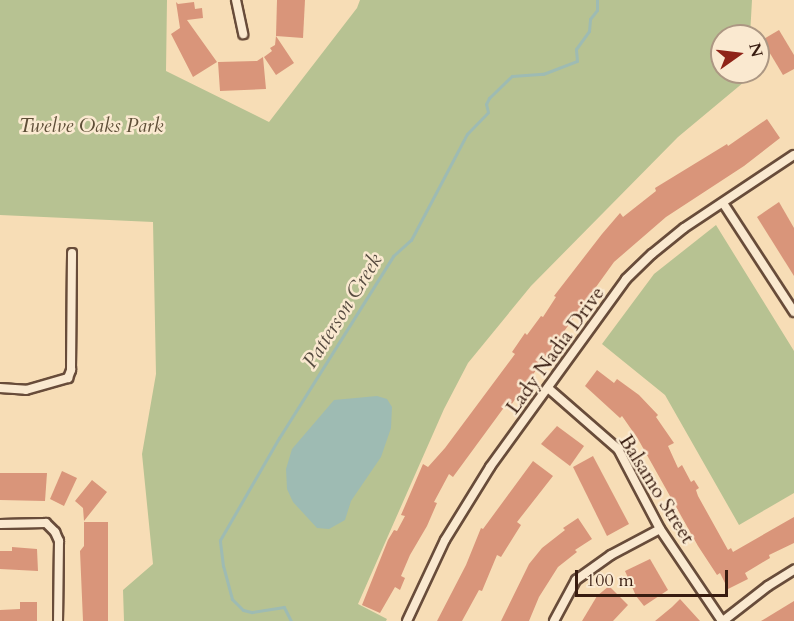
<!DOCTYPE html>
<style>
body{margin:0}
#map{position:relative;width:794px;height:621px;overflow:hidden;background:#f7ddb6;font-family:Cardo,serif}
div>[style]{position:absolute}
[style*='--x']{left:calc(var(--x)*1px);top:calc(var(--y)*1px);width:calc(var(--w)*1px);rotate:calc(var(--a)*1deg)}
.green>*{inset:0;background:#b7c292}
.water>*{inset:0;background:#9ebbb3}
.stream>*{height:3px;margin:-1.5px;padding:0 1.5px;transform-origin:1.5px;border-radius:1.5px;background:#9ebbb3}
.building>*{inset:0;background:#d9957a}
.roads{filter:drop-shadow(2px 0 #684c3a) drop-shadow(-2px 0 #684c3a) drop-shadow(0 2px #684c3a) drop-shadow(0 -2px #684c3a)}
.minor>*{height:8px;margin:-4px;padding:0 4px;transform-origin:4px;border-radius:4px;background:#fae9d0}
span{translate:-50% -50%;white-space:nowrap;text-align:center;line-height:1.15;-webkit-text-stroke:5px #fae9d0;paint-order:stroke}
.park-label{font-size:20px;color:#5e4e37;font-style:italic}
.street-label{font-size:20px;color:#381c10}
.water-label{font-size:21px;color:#574c41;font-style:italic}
.north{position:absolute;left:710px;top:24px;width:60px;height:60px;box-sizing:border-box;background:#fae9d0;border:2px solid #ac9783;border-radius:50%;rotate:76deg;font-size:16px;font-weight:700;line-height:24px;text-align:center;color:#381c10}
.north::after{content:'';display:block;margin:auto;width:21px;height:27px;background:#8f2418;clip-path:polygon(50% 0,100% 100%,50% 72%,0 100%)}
.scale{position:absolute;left:575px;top:570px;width:153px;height:27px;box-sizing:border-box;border:3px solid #381c10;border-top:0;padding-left:8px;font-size:18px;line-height:21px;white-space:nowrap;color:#381c10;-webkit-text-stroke:4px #fae9d0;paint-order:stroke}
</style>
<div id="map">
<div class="green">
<div style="clip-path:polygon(0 0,167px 0,166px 71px,269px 122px,357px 8px,360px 0,752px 0,750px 36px,722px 36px,722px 72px,756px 72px,678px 137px,531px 286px,468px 363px,444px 409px,358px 604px,387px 619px,386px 621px,124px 621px,123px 590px,153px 564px,142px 454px,156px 374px,153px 222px,0 215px)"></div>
<div style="clip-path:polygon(716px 225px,794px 351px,794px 493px,739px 525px,665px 395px,602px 344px,654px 274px)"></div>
</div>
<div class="water">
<div style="clip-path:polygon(377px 396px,387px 399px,392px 407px,391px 428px,381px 457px,351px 501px,345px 520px,329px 529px,317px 528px,293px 502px,287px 489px,286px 469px,292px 449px,334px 400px)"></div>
</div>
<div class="stream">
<div style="--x:291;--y:621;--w:16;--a:-117"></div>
<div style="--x:284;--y:607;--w:33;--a:171"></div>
<div style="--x:251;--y:612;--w:8;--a:-166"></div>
<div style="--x:243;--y:610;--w:16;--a:-135"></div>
<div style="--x:232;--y:599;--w:34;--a:-105"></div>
<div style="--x:223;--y:566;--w:26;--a:-97"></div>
<div style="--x:220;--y:540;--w:118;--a:-60"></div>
<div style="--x:279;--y:438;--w:215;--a:-57.9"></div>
<div style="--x:393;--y:256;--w:24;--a:-42"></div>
<div style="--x:411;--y:240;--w:120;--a:-62.2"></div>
<div style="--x:467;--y:134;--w:30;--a:-46"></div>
<div style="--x:488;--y:112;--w:8;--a:-104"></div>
<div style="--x:486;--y:104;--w:7;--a:-63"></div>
<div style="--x:489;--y:98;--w:32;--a:-44"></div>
<div style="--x:512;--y:76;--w:31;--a:-4"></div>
<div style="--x:543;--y:74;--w:36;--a:-21"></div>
<div style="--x:577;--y:61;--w:12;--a:-95"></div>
<div style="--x:576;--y:49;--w:22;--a:-54"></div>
<div style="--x:589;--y:31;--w:12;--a:-85"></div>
<div style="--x:590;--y:19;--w:11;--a:-52"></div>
<div style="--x:597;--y:10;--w:10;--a:-90"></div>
</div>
<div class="building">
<div style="clip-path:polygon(277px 0,305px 0,303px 38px,276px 36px)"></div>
<div style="clip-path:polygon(176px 2px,178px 4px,194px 2px,195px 9px,202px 8px,203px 18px,187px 20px,217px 62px,193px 77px,171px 34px,180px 28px)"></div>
<div style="clip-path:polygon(779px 30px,794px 55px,794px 69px,783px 75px,762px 40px)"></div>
<div style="clip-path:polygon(276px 36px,294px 63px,276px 75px,264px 57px,272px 51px,270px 48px,275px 45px)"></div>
<div style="clip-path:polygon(263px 57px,266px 89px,220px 91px,218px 62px,257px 61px)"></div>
<div style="clip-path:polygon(767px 119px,780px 138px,744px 166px,666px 217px,614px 262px,516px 398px,511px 405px,508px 402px,453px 477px,449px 474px,434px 502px,437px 503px,427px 526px,410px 555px,401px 576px,405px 578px,400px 590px,395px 587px,380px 613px,362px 605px,388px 540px,394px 530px,397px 531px,405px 516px,401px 515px,423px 464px,428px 467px,445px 448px,515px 354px,512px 352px,525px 333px,527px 335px,541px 316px,543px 317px,556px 297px,554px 296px,602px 234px,620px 213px,623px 217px,656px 191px,655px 188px,727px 144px,728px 146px)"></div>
<div style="clip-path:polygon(779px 202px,794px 228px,794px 276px,757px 217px)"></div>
<div style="clip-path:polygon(597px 370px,614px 383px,617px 379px,639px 395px,658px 415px,656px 417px,674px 443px,668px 446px,678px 468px,682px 465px,691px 482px,694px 480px,699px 488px,696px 490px,698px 496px,728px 550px,731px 548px,733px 552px,794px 517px,794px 543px,769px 555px,770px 558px,745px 573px,748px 579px,728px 589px,720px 573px,717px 575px,698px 546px,638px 439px,622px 416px,620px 418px,585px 386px)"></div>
<div style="clip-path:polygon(557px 426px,584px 446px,570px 466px,541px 444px)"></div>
<div style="clip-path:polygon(593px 456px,629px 524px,607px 536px,573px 467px)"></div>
<div style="clip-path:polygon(533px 461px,553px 476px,517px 522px,521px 525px,501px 557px,497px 555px,482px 591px,479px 590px,462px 621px,437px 621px,466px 565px,481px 528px,483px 529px)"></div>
<div style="clip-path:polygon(62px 471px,77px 478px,64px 506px,50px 499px)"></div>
<div style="clip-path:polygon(0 473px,47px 473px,45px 501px,0 500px)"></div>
<div style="clip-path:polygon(92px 480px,107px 492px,84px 521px,83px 508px,75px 501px)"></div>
<div style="clip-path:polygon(578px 518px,592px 539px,575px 550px,577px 552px,558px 567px,539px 597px,529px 621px,501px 621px,529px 564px,542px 548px,565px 530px,563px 528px)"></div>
<div style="clip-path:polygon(84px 522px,108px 522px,108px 621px,83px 621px,80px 551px,84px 546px)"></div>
<div style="clip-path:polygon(12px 547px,37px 549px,38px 571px,0 569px,0 551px,12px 551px)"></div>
<div style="clip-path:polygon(650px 559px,668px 590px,644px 606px,636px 596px,625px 571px)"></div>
<div style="clip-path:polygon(609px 586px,628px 605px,613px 621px,582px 621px,597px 596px)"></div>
<div style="clip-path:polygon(680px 599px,700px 621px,655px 621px,672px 607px)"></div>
<div style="clip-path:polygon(794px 601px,794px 621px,761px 621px)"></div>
<div style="clip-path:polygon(20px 602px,37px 602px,37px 621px,0 621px,0 610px,20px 609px)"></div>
</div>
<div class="roads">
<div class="minor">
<div style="--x:236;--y:0;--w:35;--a:78"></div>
<div style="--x:723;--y:203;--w:130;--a:56.9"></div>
<div style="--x:0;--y:388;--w:26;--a:4"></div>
<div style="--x:26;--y:390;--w:44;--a:-15.9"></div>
<div style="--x:68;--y:378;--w:9;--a:-69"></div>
<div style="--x:71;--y:370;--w:117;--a:-89.5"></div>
<div style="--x:548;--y:388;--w:93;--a:41.1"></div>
<div style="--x:618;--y:449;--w:90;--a:62.3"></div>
<div style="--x:660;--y:529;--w:111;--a:56"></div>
<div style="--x:0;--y:524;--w:46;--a:-1.2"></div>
<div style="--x:46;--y:523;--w:13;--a:45"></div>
<div style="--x:55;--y:532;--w:10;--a:66"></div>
<div style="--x:59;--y:541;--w:80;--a:90.7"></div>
<div style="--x:407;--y:621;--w:89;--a:-64.9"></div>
<div style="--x:445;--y:540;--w:86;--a:-58.3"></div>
<div style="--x:490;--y:467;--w:232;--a:-54.1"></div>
<div style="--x:626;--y:279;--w:36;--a:-44"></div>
<div style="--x:652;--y:254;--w:41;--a:-39.1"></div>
<div style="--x:684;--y:228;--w:132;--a:-33.6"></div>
<div style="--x:554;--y:621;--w:47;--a:-61.8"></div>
<div style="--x:576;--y:580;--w:43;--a:-35.5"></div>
<div style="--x:611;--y:555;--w:55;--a:-28"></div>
<div style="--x:723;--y:621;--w:57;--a:-37.9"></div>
<div style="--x:768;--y:586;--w:31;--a:-32"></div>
</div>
</div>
<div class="park-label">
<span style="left:91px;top:125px">Twelve Oaks Park</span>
</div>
<div class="street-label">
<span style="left:555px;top:350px;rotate:-54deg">Lady Nadia Drive</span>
<span style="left:657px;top:489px;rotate:58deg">Balsamo Street</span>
</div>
<div class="water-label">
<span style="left:343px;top:311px;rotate:-58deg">Patterson Creek</span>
</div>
<div class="north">N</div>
<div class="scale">100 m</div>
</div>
